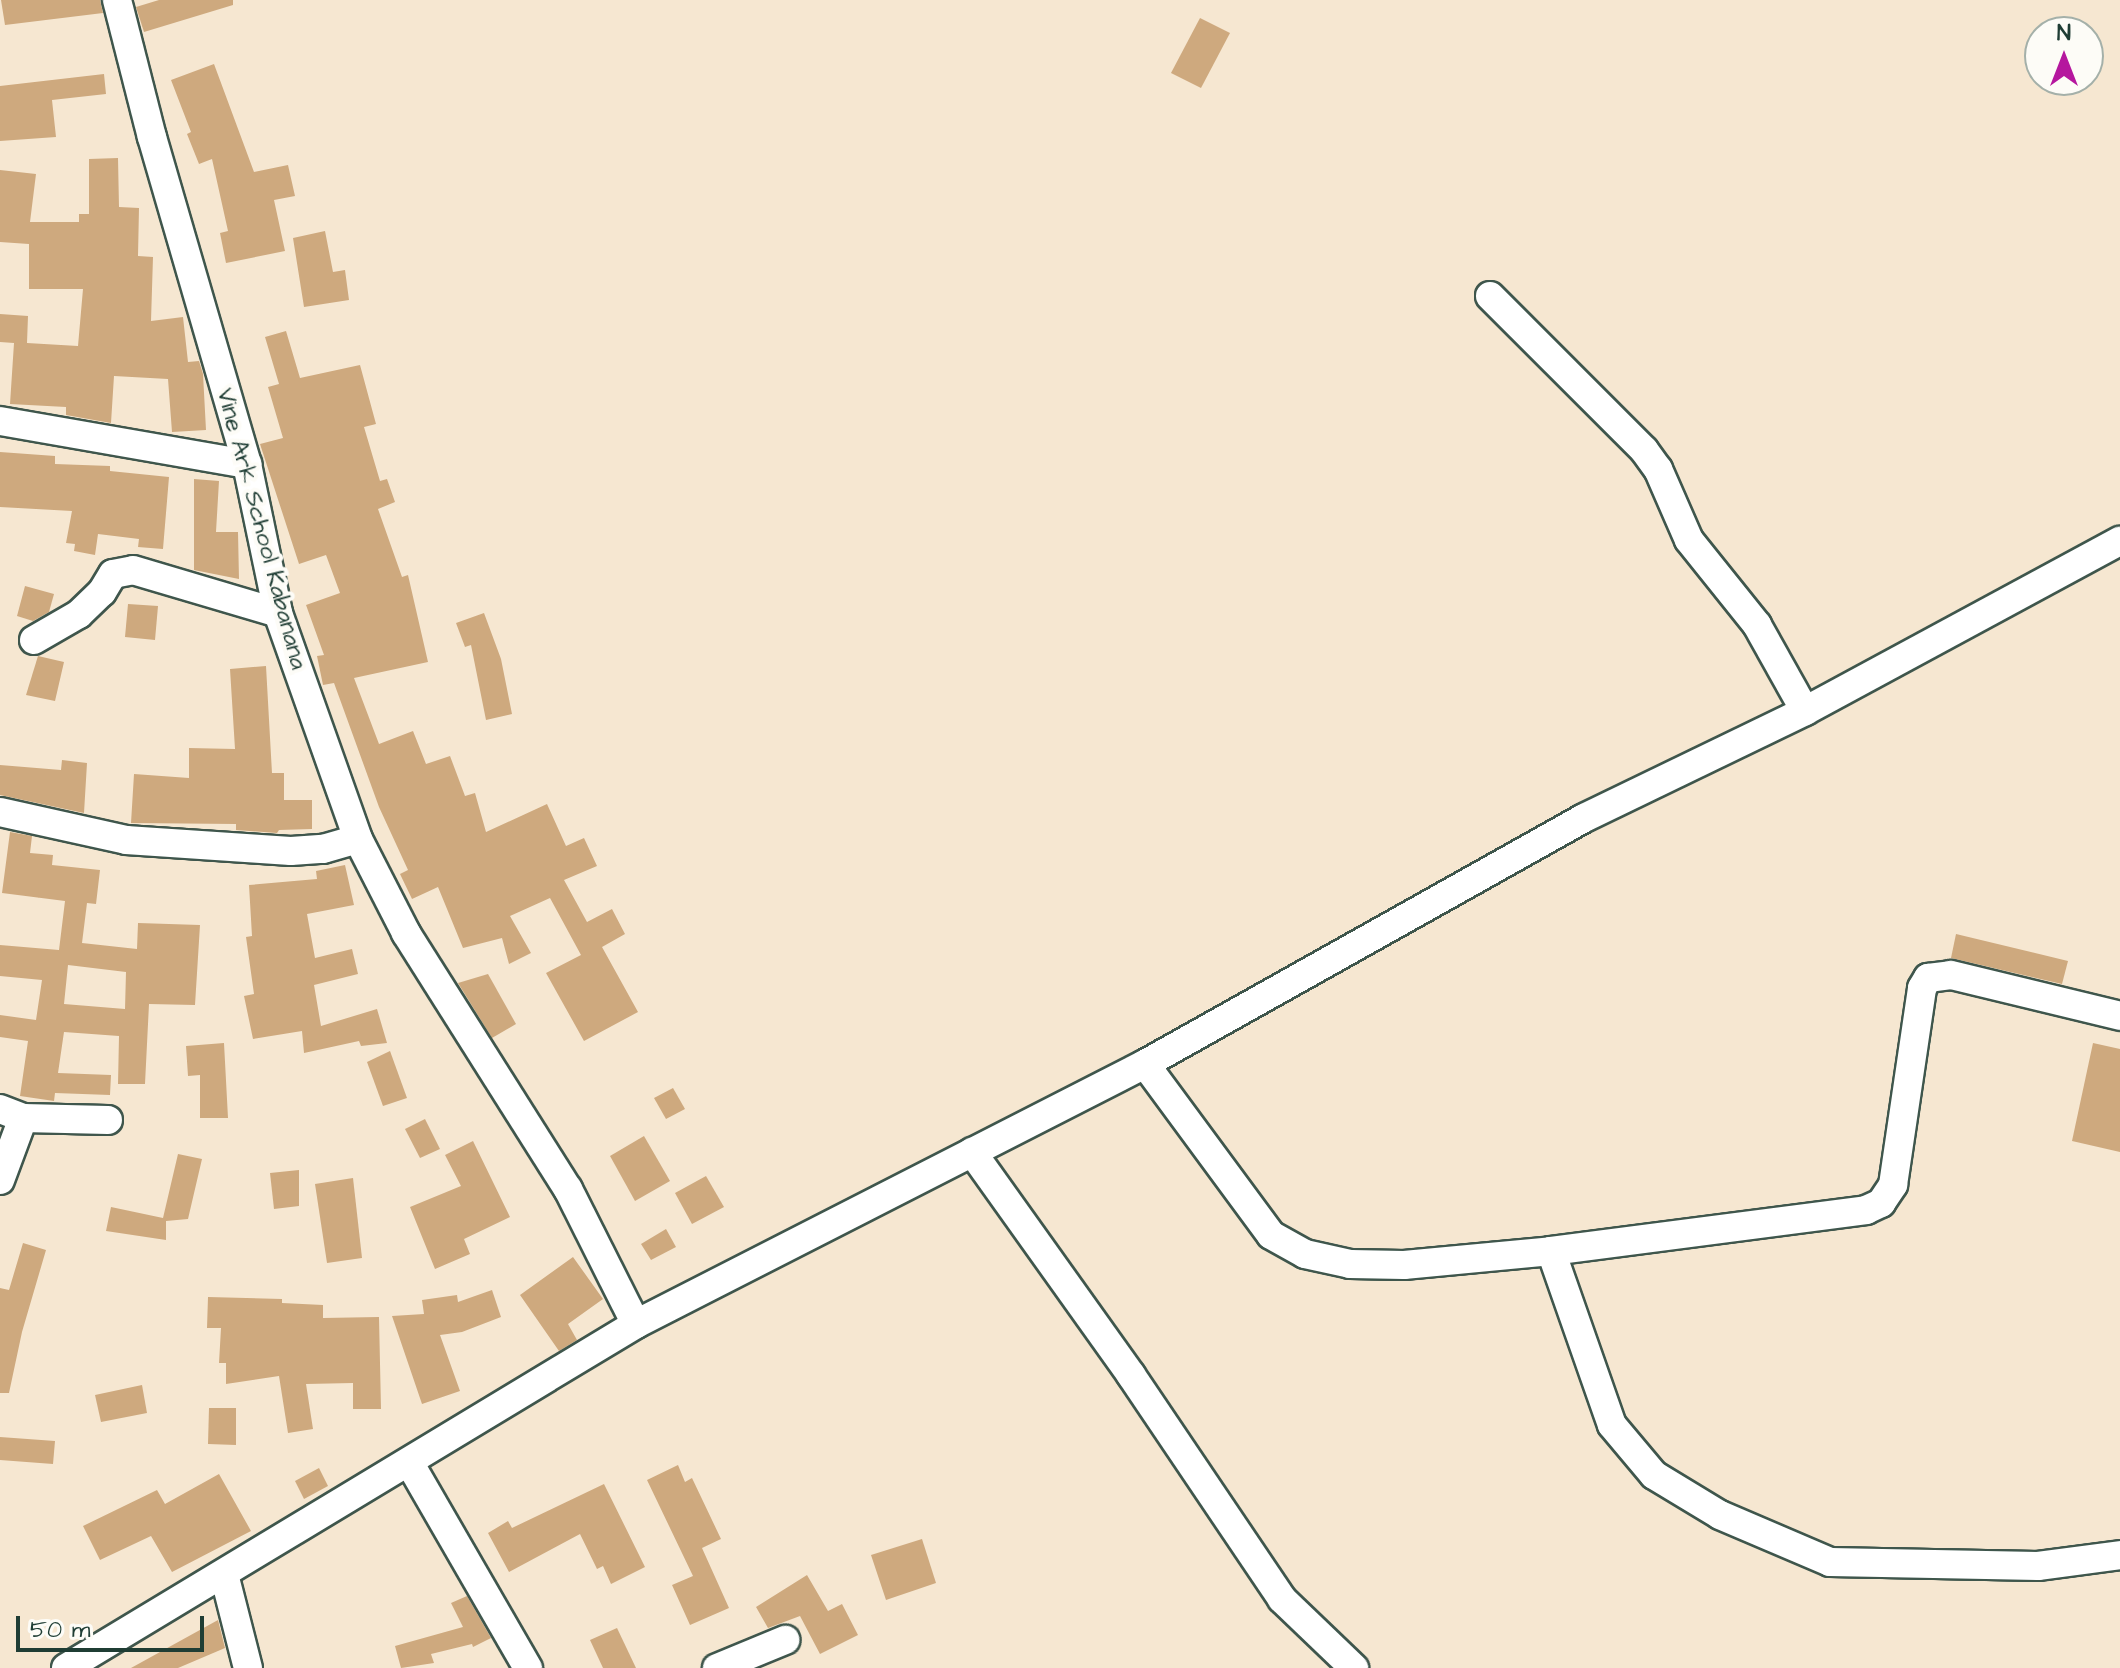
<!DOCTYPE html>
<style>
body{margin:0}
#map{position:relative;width:2120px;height:1668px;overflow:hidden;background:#f6e7d1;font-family:"Architects Daughter",sans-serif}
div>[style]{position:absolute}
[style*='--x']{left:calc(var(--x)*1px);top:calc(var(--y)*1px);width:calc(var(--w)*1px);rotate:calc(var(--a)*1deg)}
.building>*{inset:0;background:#cea97e}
.roads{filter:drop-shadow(2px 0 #3f564c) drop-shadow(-2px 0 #3f564c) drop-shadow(0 2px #3f564c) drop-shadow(0 -2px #3f564c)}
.minor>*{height:28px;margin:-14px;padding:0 14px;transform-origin:14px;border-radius:14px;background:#fff}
span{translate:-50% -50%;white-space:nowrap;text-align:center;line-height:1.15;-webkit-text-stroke:8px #fdfcf7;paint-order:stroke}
.street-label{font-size:24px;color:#1f3d34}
.north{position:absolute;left:2024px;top:16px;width:80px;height:80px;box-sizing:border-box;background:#fdfcf7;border:2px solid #a4b0a9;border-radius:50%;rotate:0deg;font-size:22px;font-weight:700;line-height:32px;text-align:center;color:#1f3d34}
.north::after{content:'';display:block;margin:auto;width:28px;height:36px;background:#b5179e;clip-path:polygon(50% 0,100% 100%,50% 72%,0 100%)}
.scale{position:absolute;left:16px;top:1616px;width:188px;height:36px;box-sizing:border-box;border:4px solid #1f3d34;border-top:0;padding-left:10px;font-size:24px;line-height:28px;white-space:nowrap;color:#1f3d34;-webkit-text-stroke:6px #fdfcf7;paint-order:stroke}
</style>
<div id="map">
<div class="building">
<div style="clip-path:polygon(1px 0,100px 0,103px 13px,5px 25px)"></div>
<div style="clip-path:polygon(159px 0,233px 0,233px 5px,144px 32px,136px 7px)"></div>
<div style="clip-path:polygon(1200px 18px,1230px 33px,1201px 88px,1171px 73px)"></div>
<div style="clip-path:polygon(214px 64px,254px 172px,288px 165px,295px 196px,274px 200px,285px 251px,226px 263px,220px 233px,228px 231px,212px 159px,199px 164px,187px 134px,191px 132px,171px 80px)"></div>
<div style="clip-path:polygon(104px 74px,106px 94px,52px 100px,56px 137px,0 141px,0 86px)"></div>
<div style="clip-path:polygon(118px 158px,119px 207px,139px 208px,138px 256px,153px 257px,151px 321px,183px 317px,188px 362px,199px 361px,203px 374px,206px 430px,172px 432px,168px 379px,114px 376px,111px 423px,66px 415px,66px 407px,10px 404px,14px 343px,0 342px,0 314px,28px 316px,27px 343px,78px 346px,83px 289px,29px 289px,29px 244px,0 242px,0 170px,36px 174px,30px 222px,79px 222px,79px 214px,89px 214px,89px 159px)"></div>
<div style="clip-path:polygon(325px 231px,333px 272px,345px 270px,349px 300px,304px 307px,293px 238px)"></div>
<div style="clip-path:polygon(286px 331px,300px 378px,360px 365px,376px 424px,364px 427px,380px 481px,387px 479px,395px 502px,378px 509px,402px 577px,408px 575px,428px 662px,354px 678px,379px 744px,413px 731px,426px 764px,450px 756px,465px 796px,475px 793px,486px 832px,547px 804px,566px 846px,584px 838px,597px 866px,564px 880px,587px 922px,612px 909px,625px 934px,602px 947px,638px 1012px,584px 1041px,546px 973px,581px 955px,550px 898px,510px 916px,531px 953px,509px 964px,502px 938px,463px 948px,438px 887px,412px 899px,400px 874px,408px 870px,379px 807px,334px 683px,323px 685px,317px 656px,324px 655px,306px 605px,340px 593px,326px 555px,299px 564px,260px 444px,283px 438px,268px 387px,279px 384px,265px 337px)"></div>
<div style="clip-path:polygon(0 452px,55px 456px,55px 464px,110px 466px,110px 471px,169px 477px,163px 549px,138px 547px,139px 539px,98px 534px,95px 555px,74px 551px,75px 544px,66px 543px,72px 511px,0 507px)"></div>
<div style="clip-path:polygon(194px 479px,219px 481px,216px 532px,238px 532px,239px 579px,194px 570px)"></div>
<div style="clip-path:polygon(25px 586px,54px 594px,49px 612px,33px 621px,17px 616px)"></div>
<div style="clip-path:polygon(128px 604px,158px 606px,155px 640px,125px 637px)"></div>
<div style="clip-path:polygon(484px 613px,501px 659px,512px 714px,486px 720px,471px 645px,465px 647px,456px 623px)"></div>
<div style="clip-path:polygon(38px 656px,64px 662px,55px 701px,26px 695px)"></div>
<div style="clip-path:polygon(266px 666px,272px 773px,284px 773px,284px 800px,312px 800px,312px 829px,279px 830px,277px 833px,236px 830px,236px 824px,131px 823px,134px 774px,189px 778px,189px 748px,235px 749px,230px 669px)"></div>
<div style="clip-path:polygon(62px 760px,87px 763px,84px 813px,0 795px,0 765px,61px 770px)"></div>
<div style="clip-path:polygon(evenodd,10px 832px,32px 836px,30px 853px,53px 855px,52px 865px,100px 870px,96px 904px,87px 903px,82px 943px,137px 949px,138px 923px,200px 925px,195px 1005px,149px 1004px,145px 1084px,118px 1084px,119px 1036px,64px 1032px,58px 1073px,111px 1075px,110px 1095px,55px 1093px,54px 1101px,20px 1096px,28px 1041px,0 1037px,0 1015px,36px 1020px,42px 980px,0 976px,0 945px,59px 950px,65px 901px,2px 893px,10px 832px,68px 965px,126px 972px,125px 1009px,64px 1004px,68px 965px)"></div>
<div style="clip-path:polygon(345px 865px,354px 905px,307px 914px,315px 958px,352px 949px,358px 974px,314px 985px,321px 1026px,377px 1009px,387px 1043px,361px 1046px,359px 1041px,304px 1053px,302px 1031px,253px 1039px,244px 996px,254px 994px,246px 937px,252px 936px,249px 885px,317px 879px,316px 871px)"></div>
<div style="clip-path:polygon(1956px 934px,2068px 961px,2062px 984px,1951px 958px)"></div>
<div style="clip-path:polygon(488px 974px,516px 1024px,492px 1038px,458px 983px)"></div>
<div style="clip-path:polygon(224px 1043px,228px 1118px,200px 1118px,200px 1075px,188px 1076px,186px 1046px)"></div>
<div style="clip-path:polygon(2093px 1043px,2120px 1049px,2120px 1152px,2072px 1141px)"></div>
<div style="clip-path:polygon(390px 1051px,407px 1098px,383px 1106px,367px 1062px)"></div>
<div style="clip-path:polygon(673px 1088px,685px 1109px,666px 1119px,654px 1098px)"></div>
<div style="clip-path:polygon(425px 1119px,440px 1149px,420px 1158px,405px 1129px)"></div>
<div style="clip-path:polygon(644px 1136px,670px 1181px,635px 1201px,610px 1156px)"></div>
<div style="clip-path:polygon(473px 1141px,510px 1217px,464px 1239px,470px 1254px,435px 1269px,410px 1207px,461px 1186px,445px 1155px)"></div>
<div style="clip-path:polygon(178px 1154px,202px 1159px,188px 1219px,166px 1221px,166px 1240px,106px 1231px,111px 1207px,163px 1218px)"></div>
<div style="clip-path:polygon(299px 1170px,299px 1206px,274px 1209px,270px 1173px)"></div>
<div style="clip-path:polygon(706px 1176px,724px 1207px,692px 1224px,675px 1193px)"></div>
<div style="clip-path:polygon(353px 1178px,362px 1258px,327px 1263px,315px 1184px)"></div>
<div style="clip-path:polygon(666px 1229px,676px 1247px,651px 1260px,641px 1244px)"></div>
<div style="clip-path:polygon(23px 1243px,46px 1250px,22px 1332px,9px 1393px,0 1393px,0 1288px,9px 1290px)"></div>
<div style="clip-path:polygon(573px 1257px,603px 1299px,568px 1324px,577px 1340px,559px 1351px,520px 1295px)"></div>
<div style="clip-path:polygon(492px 1290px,501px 1317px,462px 1332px,440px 1335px,460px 1391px,422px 1404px,392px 1316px,424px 1314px,422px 1300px,457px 1295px,458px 1302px)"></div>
<div style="clip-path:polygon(208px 1297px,282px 1299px,282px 1303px,323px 1305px,323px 1318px,379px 1317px,381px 1409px,353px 1409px,353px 1383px,306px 1384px,313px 1429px,288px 1433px,279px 1376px,226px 1384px,226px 1363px,219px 1363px,221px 1328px,207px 1328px)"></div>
<div style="clip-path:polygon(142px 1385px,147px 1413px,101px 1422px,95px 1395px)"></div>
<div style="clip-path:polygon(209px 1408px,236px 1408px,236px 1445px,208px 1444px)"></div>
<div style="clip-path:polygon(0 1437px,55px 1441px,53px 1464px,0 1460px)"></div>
<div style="clip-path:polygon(678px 1465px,685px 1482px,692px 1478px,721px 1539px,702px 1548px,729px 1608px,690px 1625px,672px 1585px,693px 1576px,647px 1480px)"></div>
<div style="clip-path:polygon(319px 1468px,328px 1486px,304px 1499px,295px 1481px)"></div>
<div style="clip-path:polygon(219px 1474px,251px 1531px,172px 1572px,151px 1536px,100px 1560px,83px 1526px,157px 1490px,165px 1504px)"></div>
<div style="clip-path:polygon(604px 1484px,645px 1567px,611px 1584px,603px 1566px,597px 1569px,580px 1534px,509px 1572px,488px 1533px,508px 1521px,512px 1528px)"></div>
<div style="clip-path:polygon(922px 1539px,936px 1583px,886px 1600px,871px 1555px)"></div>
<div style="clip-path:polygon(807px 1575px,828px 1611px,842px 1604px,858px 1635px,820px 1654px,800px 1616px,768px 1628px,756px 1607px)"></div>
<div style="clip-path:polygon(467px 1596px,491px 1638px,473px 1647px,472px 1644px,431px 1654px,434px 1663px,401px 1668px,395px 1646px,463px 1627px,451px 1603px)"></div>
<div style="clip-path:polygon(218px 1620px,225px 1648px,178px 1668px,131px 1668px)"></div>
<div style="clip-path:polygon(617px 1628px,636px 1668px,603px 1668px,590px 1640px)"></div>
</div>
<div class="roads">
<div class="minor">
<div style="--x:117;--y:0;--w:141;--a:75.7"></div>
<div style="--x:152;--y:137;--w:341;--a:73.8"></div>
<div style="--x:247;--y:464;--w:152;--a:78.2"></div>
<div style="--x:278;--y:613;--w:240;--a:70.5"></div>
<div style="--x:358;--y:839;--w:106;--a:62.9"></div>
<div style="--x:406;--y:933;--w:303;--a:57.7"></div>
<div style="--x:568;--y:1189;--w:151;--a:63.3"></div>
<div style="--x:1490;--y:296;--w:218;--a:45"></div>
<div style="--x:1644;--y:450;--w:24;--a:54"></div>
<div style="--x:1658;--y:469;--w:77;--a:66.4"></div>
<div style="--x:1689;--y:540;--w:109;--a:51.3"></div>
<div style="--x:1757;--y:625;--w:98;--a:60.8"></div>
<div style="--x:0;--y:421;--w:251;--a:9.9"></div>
<div style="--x:34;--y:640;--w:52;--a:-30"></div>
<div style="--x:79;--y:614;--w:32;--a:-44"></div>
<div style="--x:102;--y:592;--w:21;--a:-59"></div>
<div style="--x:113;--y:574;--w:20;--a:-11"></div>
<div style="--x:133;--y:570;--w:151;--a:16.5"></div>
<div style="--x:0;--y:812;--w:129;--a:12.5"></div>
<div style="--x:126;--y:840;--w:165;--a:3.8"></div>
<div style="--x:291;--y:851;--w:32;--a:-4"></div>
<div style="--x:323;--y:849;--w:36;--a:-16"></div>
<div style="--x:1145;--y:1064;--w:503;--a:-29.26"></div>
<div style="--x:1584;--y:818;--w:246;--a:-25.8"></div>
<div style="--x:1805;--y:711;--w:358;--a:-28.4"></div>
<div style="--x:0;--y:1109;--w:25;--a:21"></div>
<div style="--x:23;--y:1118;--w:85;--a:1.3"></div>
<div style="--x:972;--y:1152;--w:274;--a:54.5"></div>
<div style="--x:1131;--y:1375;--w:270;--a:56"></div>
<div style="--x:1282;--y:1599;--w:100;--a:43.8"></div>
<div style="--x:0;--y:1180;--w:66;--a:-69.6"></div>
<div style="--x:1551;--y:1251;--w:184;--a:70.7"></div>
<div style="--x:1612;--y:1425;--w:65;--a:50"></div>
<div style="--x:1654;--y:1475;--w:77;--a:31.2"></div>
<div style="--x:1720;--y:1515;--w:120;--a:23.1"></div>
<div style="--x:1830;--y:1562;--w:208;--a:1.1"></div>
<div style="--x:2038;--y:1566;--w:83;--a:-7.6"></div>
<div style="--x:409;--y:1462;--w:238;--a:60"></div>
<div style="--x:224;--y:1574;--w:97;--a:75.7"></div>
<div style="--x:66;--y:1668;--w:666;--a:-31.11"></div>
<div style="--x:636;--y:1324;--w:572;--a:-27.06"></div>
<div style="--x:1145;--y:1064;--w:212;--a:53.6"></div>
<div style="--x:1271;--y:1235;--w:39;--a:29"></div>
<div style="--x:1305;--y:1254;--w:46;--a:12.5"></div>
<div style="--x:1350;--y:1264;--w:54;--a:1.1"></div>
<div style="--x:1404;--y:1265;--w:148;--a:-5.4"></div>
<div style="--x:1551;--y:1251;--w:318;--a:-7.4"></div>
<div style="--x:1866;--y:1210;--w:17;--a:-25"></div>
<div style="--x:1881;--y:1203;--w:22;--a:-56"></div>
<div style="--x:1893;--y:1185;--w:199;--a:-81.6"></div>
<div style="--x:1922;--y:988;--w:12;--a:-59"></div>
<div style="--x:1928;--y:978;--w:23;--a:-7"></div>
<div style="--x:1951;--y:975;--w:174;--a:13.6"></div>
<div style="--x:717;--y:1668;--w:74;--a:-22.4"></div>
</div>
</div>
<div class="street-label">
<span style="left:261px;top:529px;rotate:75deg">Vine Ark School Kabanana</span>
</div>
<div class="north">N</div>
<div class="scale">50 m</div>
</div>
